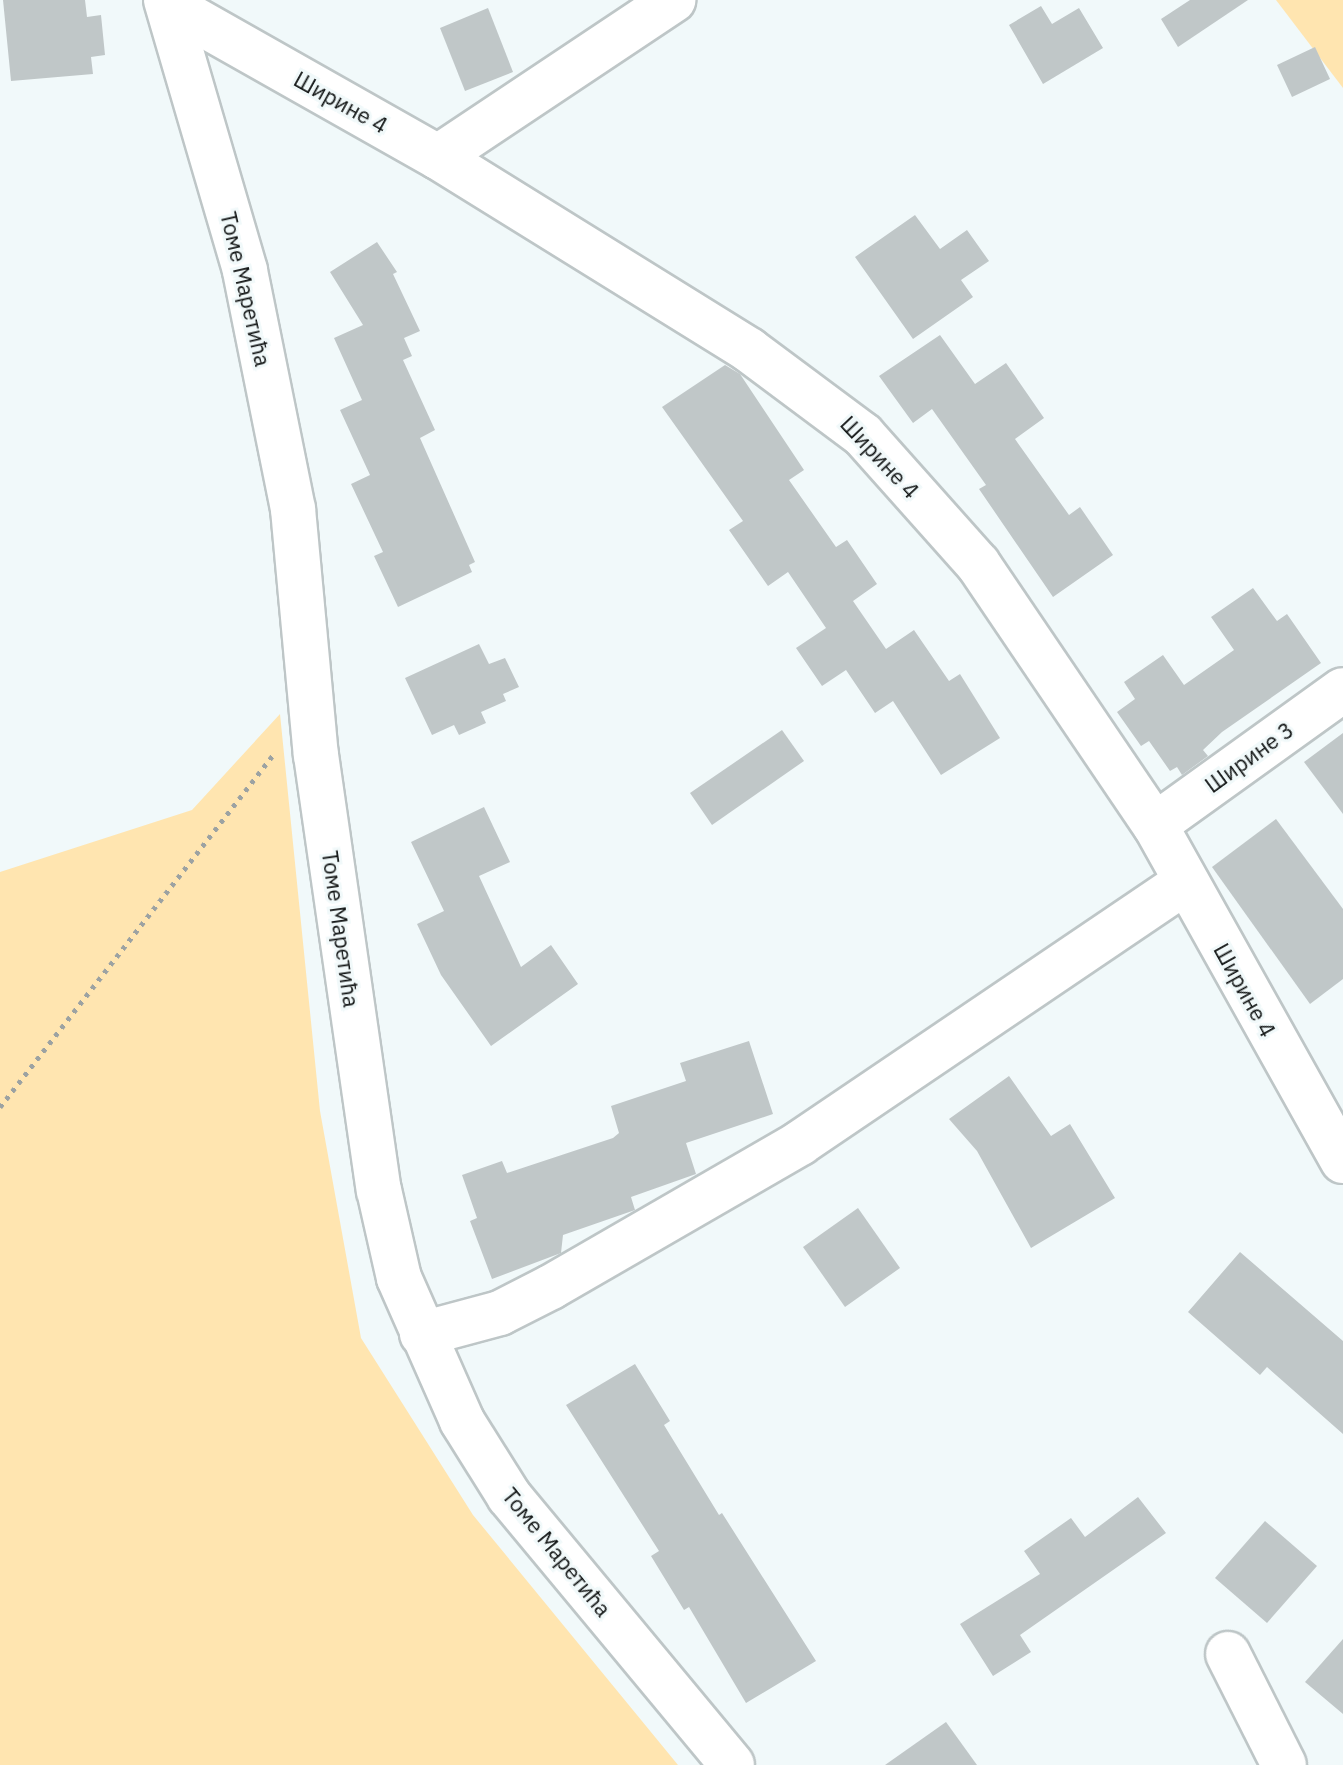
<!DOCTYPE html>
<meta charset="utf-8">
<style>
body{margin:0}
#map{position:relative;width:1343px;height:1765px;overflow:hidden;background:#f1f9fa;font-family:"IBM Plex Sans",sans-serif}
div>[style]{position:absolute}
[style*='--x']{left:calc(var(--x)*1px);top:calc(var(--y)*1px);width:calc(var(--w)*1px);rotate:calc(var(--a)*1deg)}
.green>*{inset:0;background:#ffe5b0}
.building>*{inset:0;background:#c0c7c8}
.path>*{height:5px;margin-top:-2.5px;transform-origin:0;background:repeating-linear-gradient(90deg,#9ca2a2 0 4px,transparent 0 10px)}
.roads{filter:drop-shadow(2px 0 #bec6c7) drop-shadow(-2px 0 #bec6c7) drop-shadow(0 2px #bec6c7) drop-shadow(0 -2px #bec6c7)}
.minor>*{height:44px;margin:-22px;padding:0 22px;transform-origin:22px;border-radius:22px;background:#fff}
span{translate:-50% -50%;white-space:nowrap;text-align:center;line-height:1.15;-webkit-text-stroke:6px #f1f9fa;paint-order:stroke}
.street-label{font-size:22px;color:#101313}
</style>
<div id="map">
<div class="green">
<div style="clip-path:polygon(1276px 0,1343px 0,1343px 88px)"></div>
<div style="clip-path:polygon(280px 714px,320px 1111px,361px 1338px,473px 1515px,678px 1765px,0 1765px,0 872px,192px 810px)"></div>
</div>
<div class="building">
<div style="clip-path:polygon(3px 0,85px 0,87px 17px,101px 15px,105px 55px,91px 57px,93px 74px,11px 81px)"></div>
<div style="clip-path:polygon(1190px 0,1248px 0,1178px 47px,1161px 19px)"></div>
<div style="clip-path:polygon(1041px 6px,1052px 24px,1079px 8px,1103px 48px,1043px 84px,1009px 25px)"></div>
<div style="clip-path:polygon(488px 8px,513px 72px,465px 91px,440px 28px)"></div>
<div style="clip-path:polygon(1315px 47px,1330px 79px,1292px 97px,1277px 65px)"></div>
<div style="clip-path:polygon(915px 215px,940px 249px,967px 230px,989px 261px,961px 280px,973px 297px,913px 339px,855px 257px)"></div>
<div style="clip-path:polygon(377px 242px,397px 272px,393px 274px,420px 331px,404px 338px,412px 356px,403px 360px,435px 430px,420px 438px,475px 562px,469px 565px,472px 572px,398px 607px,374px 556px,383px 552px,351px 484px,370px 475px,340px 410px,362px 400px,334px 338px,363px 325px,330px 272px)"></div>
<div style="clip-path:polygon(940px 335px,975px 384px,1006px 363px,1044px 418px,1015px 439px,1069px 515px,1080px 507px,1113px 555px,1053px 597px,979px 489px,986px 485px,932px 409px,913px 423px,879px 376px)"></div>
<div style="clip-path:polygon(725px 365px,740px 374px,804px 470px,789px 480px,836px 547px,847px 540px,877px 584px,853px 601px,886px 649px,914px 630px,949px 681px,960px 674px,1000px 738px,941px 775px,893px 701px,875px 713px,846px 670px,822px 686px,796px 648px,826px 628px,788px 572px,768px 586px,729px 530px,743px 521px,662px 407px)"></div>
<div style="clip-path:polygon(1253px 588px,1277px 621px,1287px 614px,1321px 663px,1222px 732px,1203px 750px,1208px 756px,1182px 775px,1177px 767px,1170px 771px,1149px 741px,1141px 746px,1117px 712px,1135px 699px,1124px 682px,1163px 655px,1184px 685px,1234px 650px,1211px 617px)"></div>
<div style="clip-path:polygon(479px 644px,489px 664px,505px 658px,519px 687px,503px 694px,506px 701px,481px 712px,486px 723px,459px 735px,454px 725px,432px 735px,405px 678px)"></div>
<div style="clip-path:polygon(782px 730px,804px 761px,712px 825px,690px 793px)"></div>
<div style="clip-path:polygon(1343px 733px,1343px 814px,1304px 762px)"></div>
<div style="clip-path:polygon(484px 807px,510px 862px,479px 876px,521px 967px,551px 945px,578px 984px,491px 1046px,441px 975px,417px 924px,444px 911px,411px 842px)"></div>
<div style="clip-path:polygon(1276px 819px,1343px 909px,1343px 979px,1310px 1004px,1212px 867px)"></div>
<div style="clip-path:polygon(749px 1041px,773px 1114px,686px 1143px,696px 1174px,631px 1197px,635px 1210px,563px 1235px,561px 1253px,492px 1279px,470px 1221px,477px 1218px,462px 1175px,502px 1161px,507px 1173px,613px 1138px,619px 1133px,611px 1106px,686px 1081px,680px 1063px)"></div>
<div style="clip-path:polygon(1009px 1076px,1051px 1136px,1070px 1124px,1115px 1198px,1031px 1248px,977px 1151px,949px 1119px)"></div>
<div style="clip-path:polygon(858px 1208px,900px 1268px,845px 1307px,803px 1247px)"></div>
<div style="clip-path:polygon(1240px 1252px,1343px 1341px,1343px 1434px,1267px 1367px,1260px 1375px,1188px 1312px)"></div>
<div style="clip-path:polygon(635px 1364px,670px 1421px,664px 1425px,719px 1515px,722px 1513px,816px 1661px,746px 1703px,689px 1607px,684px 1610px,651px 1556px,659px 1551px,566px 1405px)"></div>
<div style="clip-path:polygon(1138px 1497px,1166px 1533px,1020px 1635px,1031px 1652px,993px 1676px,960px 1624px,1040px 1574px,1024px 1551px,1071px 1518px,1085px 1537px)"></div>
<div style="clip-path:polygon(1265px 1521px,1317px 1566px,1267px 1623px,1215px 1578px)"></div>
<div style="clip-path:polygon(1343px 1639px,1343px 1714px,1305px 1682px)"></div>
<div style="clip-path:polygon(946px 1722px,977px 1765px,885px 1765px)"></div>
</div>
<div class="path">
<div style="--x:0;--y:1107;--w:447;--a:-52.2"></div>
</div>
<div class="roads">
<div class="minor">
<div style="--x:166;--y:0;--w:282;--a:73.7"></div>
<div style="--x:245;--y:271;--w:243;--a:78.6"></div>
<div style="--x:293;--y:509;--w:247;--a:84.7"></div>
<div style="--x:316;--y:755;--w:440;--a:81.8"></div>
<div style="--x:379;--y:1190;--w:90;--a:77.2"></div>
<div style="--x:399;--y:1278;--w:156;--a:66.2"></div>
<div style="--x:462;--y:1421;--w:89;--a:57.9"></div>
<div style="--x:509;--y:1496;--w:349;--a:50.3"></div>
<div style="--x:169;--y:5;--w:309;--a:29.5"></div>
<div style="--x:438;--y:157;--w:366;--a:31.8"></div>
<div style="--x:749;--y:350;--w:142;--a:36.7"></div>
<div style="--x:863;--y:435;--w:173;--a:48.3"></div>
<div style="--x:978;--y:564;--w:315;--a:55.9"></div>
<div style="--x:1155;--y:825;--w:385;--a:60.8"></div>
<div style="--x:438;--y:157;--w:283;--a:-33.7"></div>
<div style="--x:1155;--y:825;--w:231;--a:-35.7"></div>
<div style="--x:422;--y:1334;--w:81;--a:-15.1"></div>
<div style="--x:500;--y:1313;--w:57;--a:-27"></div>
<div style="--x:551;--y:1287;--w:288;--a:-30"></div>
<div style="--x:800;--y:1143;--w:466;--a:-34.1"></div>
<div style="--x:1228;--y:1654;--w:124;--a:63.2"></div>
</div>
</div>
<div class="street-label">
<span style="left:341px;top:102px;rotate:29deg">Ширине 4</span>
<span style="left:246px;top:289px;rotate:77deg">Томе Маретића</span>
<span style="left:880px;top:457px;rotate:47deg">Ширине 4</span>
<span style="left:1249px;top:757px;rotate:-36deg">Ширине 3</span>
<span style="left:341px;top:929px;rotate:82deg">Томе Маретића</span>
<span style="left:1245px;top:990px;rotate:61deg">Ширине 4</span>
<span style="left:557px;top:1552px;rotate:51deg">Томе Маретића</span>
</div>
</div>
